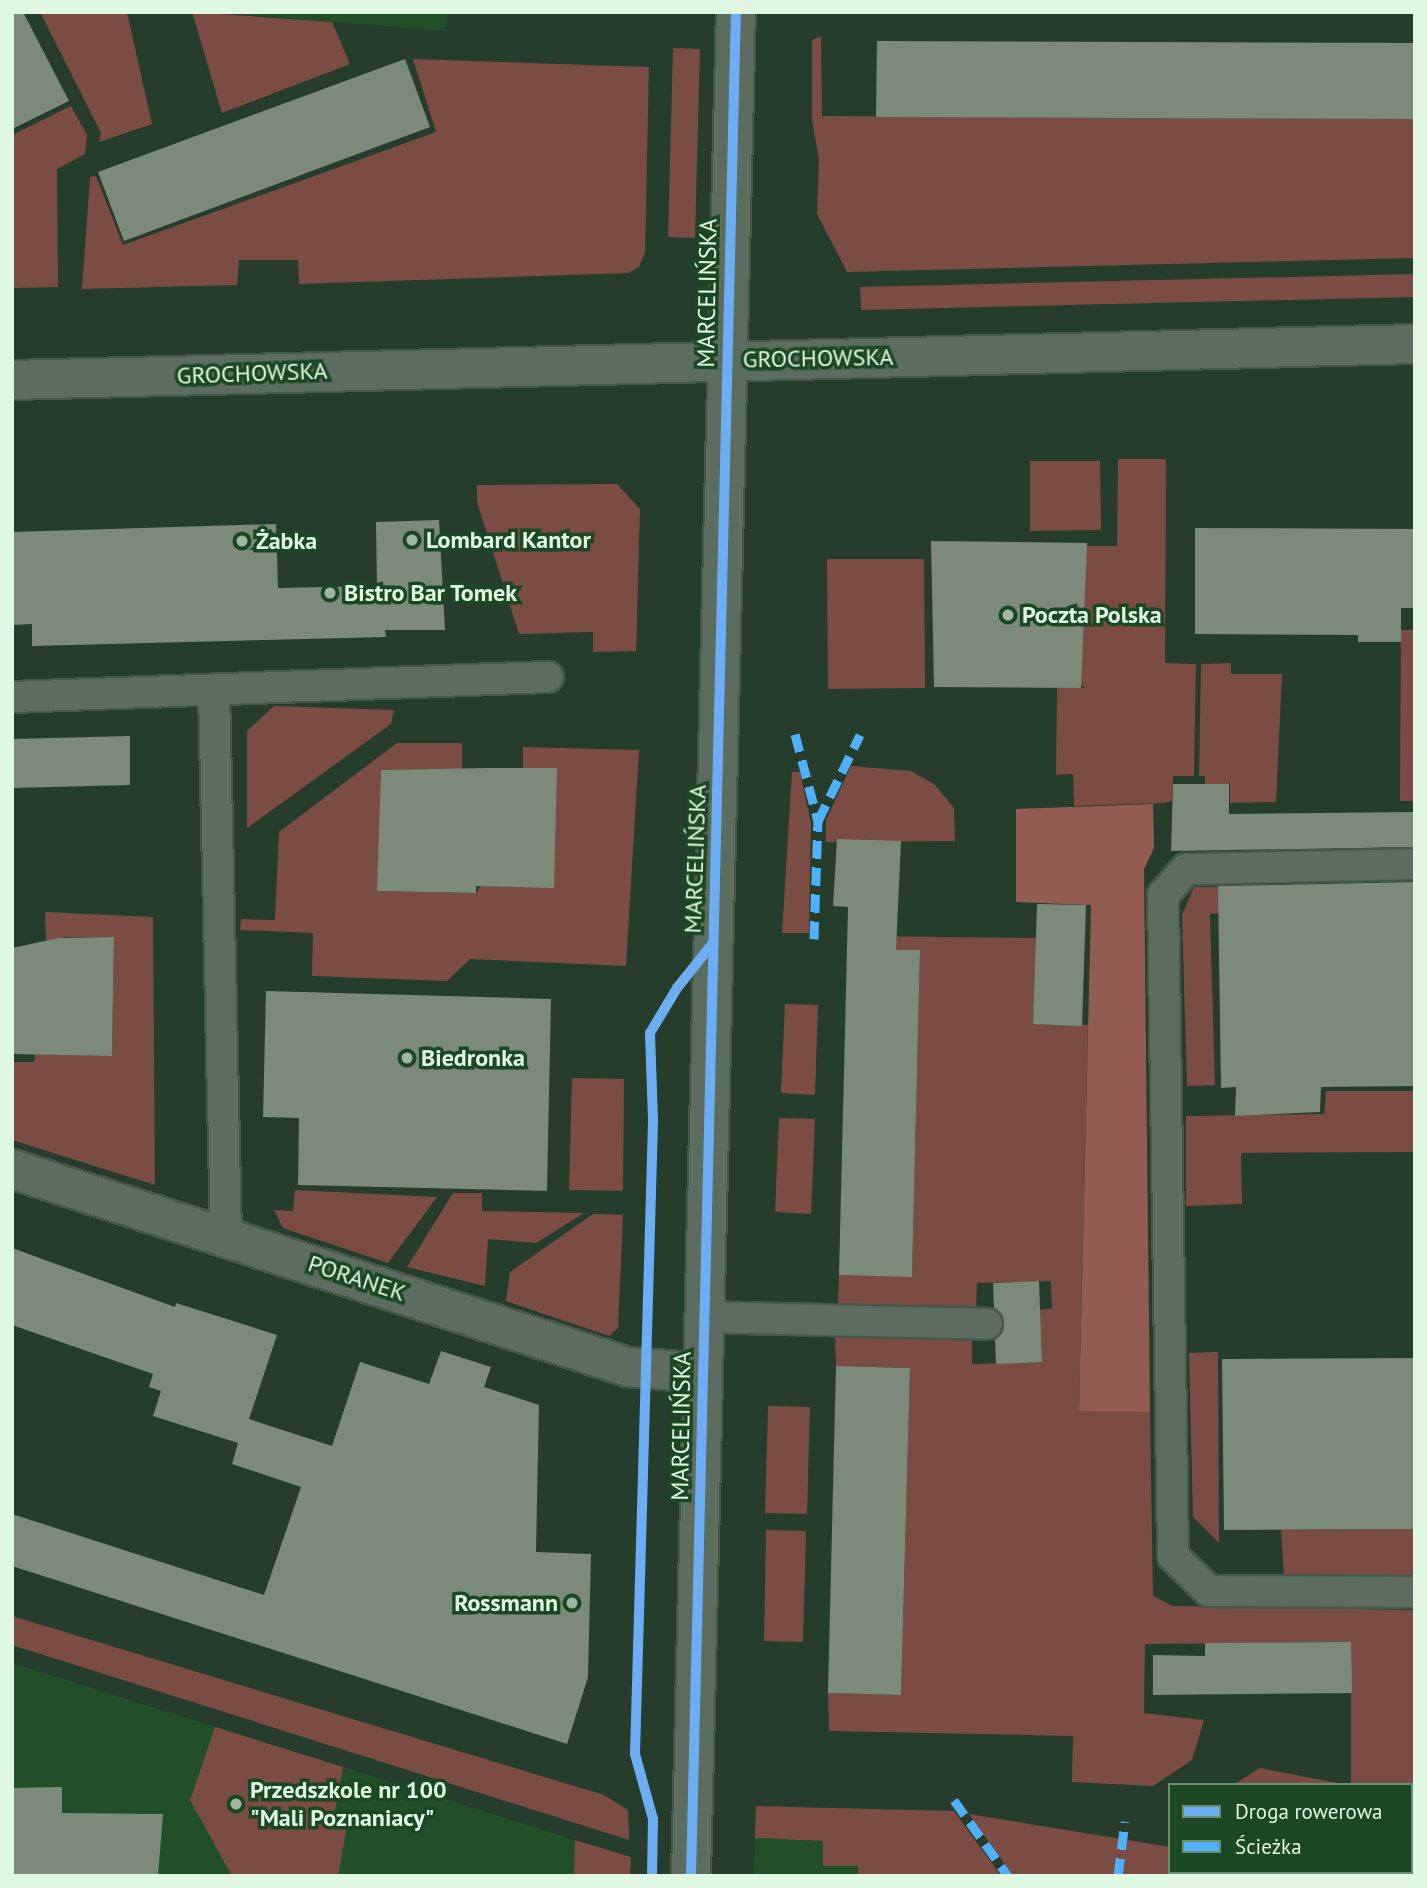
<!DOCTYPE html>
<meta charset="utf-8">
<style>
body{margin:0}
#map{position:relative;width:1427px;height:1888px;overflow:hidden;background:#253d2a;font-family:"PT Sans",sans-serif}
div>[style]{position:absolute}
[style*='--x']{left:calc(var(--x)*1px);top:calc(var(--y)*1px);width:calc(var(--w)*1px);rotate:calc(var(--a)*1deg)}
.built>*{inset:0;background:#204f29}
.green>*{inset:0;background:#7b4c43}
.forest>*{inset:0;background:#935c53}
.building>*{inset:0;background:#7c8b79}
.roads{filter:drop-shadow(2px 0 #445948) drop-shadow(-2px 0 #445948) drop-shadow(0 2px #445948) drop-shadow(0 -2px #445948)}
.service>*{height:30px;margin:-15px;padding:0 15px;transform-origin:15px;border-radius:15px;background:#5c6d5f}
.minor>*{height:38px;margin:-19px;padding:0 19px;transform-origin:19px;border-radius:19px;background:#5c6d5f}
.tertiary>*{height:38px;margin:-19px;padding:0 19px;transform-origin:19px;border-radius:19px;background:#5c6d5f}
.quiet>*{height:9px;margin-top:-4.5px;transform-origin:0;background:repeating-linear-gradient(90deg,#4fb1f8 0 18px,transparent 0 27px)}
.cycleway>*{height:10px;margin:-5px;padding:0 5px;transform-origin:5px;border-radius:5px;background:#6dadf4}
.dots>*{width:19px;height:19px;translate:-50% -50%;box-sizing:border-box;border:4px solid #1b4724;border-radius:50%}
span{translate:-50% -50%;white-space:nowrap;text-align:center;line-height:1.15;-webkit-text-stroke:7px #1b4724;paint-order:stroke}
.street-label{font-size:24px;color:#e0f8e2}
.poi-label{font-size:24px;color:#e0f8e2;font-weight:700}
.left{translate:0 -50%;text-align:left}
.right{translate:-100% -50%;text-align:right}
.frame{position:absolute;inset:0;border:14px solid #e0f8e2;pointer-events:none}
.legend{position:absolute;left:1168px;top:1783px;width:245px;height:91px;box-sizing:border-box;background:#1b4724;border:2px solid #6a8e70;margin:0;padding:9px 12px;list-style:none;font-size:21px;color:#e0f8e2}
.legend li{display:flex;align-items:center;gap:14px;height:35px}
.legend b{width:35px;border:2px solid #6a8e70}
</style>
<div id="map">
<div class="built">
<div style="clip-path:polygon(214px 12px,448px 12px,446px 31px)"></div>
<div style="clip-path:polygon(12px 1663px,575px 1840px,574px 1876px,12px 1876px)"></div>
<div style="clip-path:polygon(755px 1838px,823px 1841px,858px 1866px,858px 1876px,754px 1876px)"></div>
</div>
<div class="green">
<div style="clip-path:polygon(40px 12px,127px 12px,152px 124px,99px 142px,101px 133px)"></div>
<div style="clip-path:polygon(192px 12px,332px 22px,350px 64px,222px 113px)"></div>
<div style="clip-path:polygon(821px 36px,822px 116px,1415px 119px,1415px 258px,847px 272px,817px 214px,819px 160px,812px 120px,812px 40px)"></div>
<div style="clip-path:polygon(673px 48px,700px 49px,695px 238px,668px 237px)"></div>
<div style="clip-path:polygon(413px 59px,649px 67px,645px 252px,639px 267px,629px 273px,299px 284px,298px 260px,239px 260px,237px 285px,82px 289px,90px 177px,96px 176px,123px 245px,436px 132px)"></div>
<div style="clip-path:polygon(71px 106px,87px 135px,85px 154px,57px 169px,58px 287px,12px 288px,12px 135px)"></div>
<div style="clip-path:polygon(1415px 274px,1415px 297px,861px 310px,860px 287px)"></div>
<div style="clip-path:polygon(1118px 459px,1166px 459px,1165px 663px,1196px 664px,1194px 776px,1173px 776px,1172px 801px,1164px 803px,1074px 806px,1073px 774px,1056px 775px,1057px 688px,1085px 688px,1081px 685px,1084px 546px,1117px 546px)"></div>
<div style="clip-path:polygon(1030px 461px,1100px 461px,1101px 530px,1030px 531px)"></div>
<div style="clip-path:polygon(617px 484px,640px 509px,636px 651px,593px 652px,593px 632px,519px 634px,477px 502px,477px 485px)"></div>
<div style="clip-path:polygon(827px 559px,924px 559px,925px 688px,828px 689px)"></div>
<div style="clip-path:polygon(1401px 630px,1415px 630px,1415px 801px,1400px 801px)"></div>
<div style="clip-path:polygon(1231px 663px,1231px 674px,1282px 674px,1276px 802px,1230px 803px,1230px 779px,1229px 784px,1205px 784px,1205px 776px,1199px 776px,1201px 664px)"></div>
<div style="clip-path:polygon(274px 706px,394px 710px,391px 724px,247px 828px,247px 731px)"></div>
<div style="clip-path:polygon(397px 743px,462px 743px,462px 769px,381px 770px,378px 891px,476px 893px,557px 768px,523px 768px,523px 747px,639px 750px,626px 966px,470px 959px,447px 981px,312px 976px,313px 933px,240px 930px,241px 919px,275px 920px,279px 832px)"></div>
<div style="clip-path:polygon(851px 766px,911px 771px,934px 784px,954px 808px,955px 841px,826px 842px,826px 820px)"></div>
<div style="clip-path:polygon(792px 772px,800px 772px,811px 823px,809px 933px,782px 933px)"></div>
<div style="clip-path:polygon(1194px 887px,1223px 887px,1224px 913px,1210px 914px,1215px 1085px,1187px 1086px,1182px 915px)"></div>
<div style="clip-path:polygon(45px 912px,153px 917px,155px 1185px,12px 1140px,12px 1062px,34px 1062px,35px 1054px,112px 1056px,114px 937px,64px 937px,63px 944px,46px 944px)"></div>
<div style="clip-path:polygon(849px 936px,1036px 938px,1033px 1023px,1088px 1025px,1079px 1410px,1150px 1412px,1153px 1596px,1173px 1606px,1415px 1610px,1415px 1872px,1411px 1785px,1351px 1785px,1351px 1642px,1145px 1644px,1144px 1713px,1204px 1720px,1192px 1760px,1153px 1786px,1072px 1782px,1073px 1736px,829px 1731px,828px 1693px,901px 1695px,910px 1368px,836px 1366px,835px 1334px,972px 1339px,972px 1364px,1042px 1362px,1041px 1335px,1002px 1336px,1003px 1311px,1052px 1309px,1051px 1281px,977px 1283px,976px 1311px,838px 1307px,839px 1275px,912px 1276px,920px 951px,847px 948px)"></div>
<div style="clip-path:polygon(785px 1004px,818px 1005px,815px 1095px,781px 1093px)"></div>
<div style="clip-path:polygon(572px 1078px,624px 1079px,623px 1191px,569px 1190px)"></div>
<div style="clip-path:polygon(1326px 1091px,1415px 1091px,1415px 1152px,1241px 1153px,1242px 1204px,1186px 1206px,1186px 1116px,1324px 1114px)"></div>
<div style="clip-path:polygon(779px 1118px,815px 1119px,811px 1214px,775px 1212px)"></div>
<div style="clip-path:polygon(295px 1190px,437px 1197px,388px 1263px,283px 1228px,274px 1210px,293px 1211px)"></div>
<div style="clip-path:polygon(453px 1193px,482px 1193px,482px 1211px,584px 1213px,536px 1243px,488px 1239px,485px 1286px,407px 1267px)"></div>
<div style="clip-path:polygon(593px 1214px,623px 1215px,618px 1328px,609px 1336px,506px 1301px,510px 1272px)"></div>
<div style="clip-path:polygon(1218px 1352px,1219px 1543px,1193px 1517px,1189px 1353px)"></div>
<div style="clip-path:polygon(768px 1406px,810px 1407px,807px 1514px,765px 1513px)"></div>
<div style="clip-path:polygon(1415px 1529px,1415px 1579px,1304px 1579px,1284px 1575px,1281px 1530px)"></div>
<div style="clip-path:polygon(766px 1530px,806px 1531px,803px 1642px,764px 1641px)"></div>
<div style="clip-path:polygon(12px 1616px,604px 1795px,628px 1810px,629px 1840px,12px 1645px)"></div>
<div style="clip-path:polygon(215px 1727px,343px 1767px,334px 1816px,348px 1820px,338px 1876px,232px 1876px,190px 1800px)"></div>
<div style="clip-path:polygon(1260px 1768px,1348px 1785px,1233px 1785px)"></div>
<div style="clip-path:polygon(756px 1806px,954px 1811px,1001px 1876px,858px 1876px,858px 1866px,823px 1866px,823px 1841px,755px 1838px)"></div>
<div style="clip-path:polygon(969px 1814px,1170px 1847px,1170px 1872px,1319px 1876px,1013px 1876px)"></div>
<div style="clip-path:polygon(575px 1840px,631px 1857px,630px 1876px,574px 1876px)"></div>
</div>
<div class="forest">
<div style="clip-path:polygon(1153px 804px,1154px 848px,1144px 869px,1150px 1412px,1079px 1411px,1091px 905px,1016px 902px,1016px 809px)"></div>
</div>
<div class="building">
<div style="clip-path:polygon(12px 12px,23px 12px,69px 101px,12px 129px)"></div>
<div style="clip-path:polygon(877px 41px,1415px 43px,1415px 119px,876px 117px)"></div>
<div style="clip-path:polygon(405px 59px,430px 127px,124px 241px,98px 172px)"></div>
<div style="clip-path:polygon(439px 520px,445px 630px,385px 630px,386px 637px,32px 646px,32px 624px,12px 625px,12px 532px,276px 524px,278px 588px,377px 586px,376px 522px)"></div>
<div style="clip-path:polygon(1195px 528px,1415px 529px,1415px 608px,1401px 608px,1401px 642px,1358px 642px,1358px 635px,1195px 634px)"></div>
<div style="clip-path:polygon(931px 541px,1087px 543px,1081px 688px,934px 687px)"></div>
<div style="clip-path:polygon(130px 736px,130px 785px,12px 788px,12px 739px)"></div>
<div style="clip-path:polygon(488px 768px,557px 768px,554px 888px,476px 886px,476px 893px,377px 891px,381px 770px)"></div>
<div style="clip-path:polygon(1173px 784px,1229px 784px,1229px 814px,1415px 812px,1415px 847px,1171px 851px)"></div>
<div style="clip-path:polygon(837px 839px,901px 841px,896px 950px,920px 950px,912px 1277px,839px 1275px,848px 907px,833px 906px)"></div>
<div style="clip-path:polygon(1415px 882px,1415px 1086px,1321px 1087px,1320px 1112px,1235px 1116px,1236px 1087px,1221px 1088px,1218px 886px)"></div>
<div style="clip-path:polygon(1037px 904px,1086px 905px,1082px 1026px,1033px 1024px)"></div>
<div style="clip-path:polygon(114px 937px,112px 1056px,12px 1054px,12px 948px,59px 938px)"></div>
<div style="clip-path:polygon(266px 991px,551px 999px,547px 1191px,298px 1185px,299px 1118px,263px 1117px)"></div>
<div style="clip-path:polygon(12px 1248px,175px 1307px,176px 1303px,277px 1335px,249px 1419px,332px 1446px,360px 1362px,429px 1384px,441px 1351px,491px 1367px,484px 1387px,539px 1405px,536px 1552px,591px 1554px,588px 1677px,567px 1744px,12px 1566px,12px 1514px,264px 1595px,301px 1487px,232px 1464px,238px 1443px,153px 1416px,161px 1391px,149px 1387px,153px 1374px,12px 1325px)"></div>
<div style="clip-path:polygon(1039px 1281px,1042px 1362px,996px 1364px,995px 1339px,1004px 1324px,994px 1308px,993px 1283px)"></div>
<div style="clip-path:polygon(1415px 1358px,1415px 1529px,1224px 1530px,1222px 1359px)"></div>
<div style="clip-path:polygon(836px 1366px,910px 1368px,901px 1695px,828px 1693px)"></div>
<div style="clip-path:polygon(1351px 1642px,1352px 1693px,1153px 1695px,1153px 1655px,1205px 1656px,1205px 1643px)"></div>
<div style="clip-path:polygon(62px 1787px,62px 1813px,163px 1814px,158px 1876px,12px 1874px,12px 1788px)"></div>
</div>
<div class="roads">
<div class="service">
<div style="--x:214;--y:690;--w:545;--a:88.74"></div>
<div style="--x:12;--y:697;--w:536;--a:-2.14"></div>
<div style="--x:1415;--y:864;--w:229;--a:178.7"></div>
<div style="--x:1186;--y:869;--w:35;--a:131"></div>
<div style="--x:1163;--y:895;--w:661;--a:89.13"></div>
<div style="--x:1173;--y:1556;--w:50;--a:44.2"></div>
<div style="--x:1209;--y:1591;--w:206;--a:0.3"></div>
<div style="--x:705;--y:1317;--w:282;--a:1.4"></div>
</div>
<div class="minor">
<div style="--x:12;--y:1169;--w:647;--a:17.82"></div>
<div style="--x:628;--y:1367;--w:75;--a:4.6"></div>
</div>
<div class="tertiary">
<div style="--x:12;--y:380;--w:1403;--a:-1.47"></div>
<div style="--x:691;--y:1876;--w:1865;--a:-88.62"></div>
</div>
</div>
<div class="quiet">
<div style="--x:795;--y:734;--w:90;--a:75.2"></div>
<div style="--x:814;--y:939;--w:118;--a:-88.1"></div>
<div style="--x:818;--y:821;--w:96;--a:-64"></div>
<div style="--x:954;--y:1800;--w:93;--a:54.6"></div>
<div style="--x:1118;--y:1876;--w:55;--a:-82.7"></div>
</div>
<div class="cycleway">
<div style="--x:652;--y:1876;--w:57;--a:-89"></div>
<div style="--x:653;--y:1819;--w:67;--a:-105.5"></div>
<div style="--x:635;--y:1754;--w:634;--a:-88.37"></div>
<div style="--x:653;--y:1120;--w:87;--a:-92"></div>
<div style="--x:650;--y:1033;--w:52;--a:-59"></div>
<div style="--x:677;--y:988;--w:58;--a:-51.3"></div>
<div style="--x:691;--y:1876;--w:1865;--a:-88.62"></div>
</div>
<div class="dots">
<div style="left:412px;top:540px;background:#9fb7a2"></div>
<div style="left:242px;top:541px;background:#9fb7a2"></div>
<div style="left:330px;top:593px;background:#9fb7a2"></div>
<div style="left:1008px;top:615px;background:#9fb7a2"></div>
<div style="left:407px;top:1058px;background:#9fb7a2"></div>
<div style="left:572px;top:1603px;background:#9fb7a2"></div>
<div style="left:236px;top:1804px;background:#9fb7a2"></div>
</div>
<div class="street-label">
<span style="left:707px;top:293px;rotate:-89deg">MARCELIŃSKA</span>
<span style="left:818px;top:358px;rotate:-1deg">GROCHOWSKA</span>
<span style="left:252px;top:373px;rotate:-2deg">GROCHOWSKA</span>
<span style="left:695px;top:859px;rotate:-88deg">MARCELIŃSKA</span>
<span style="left:357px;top:1278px;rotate:18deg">PORANEK</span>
<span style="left:681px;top:1426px;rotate:-89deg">MARCELIŃSKA</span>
</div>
<div class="poi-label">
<span class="left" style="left:426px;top:540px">Lombard Kantor</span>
<span class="left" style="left:256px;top:541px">Żabka</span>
<span class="left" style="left:344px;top:593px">Bistro Bar Tomek</span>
<span class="left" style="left:1022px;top:615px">Poczta Polska</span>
<span class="left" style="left:421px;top:1058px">Biedronka</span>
<span class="right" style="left:558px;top:1603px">Rossmann</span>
<span class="left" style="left:250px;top:1804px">Przedszkole nr 100<br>"Mali Poznaniacy"</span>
</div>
<div class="frame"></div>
<ul class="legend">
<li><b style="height:9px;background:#6dadf4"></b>Droga rowerowa</li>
<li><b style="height:9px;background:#4fb1f8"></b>Ścieżka</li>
</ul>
</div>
